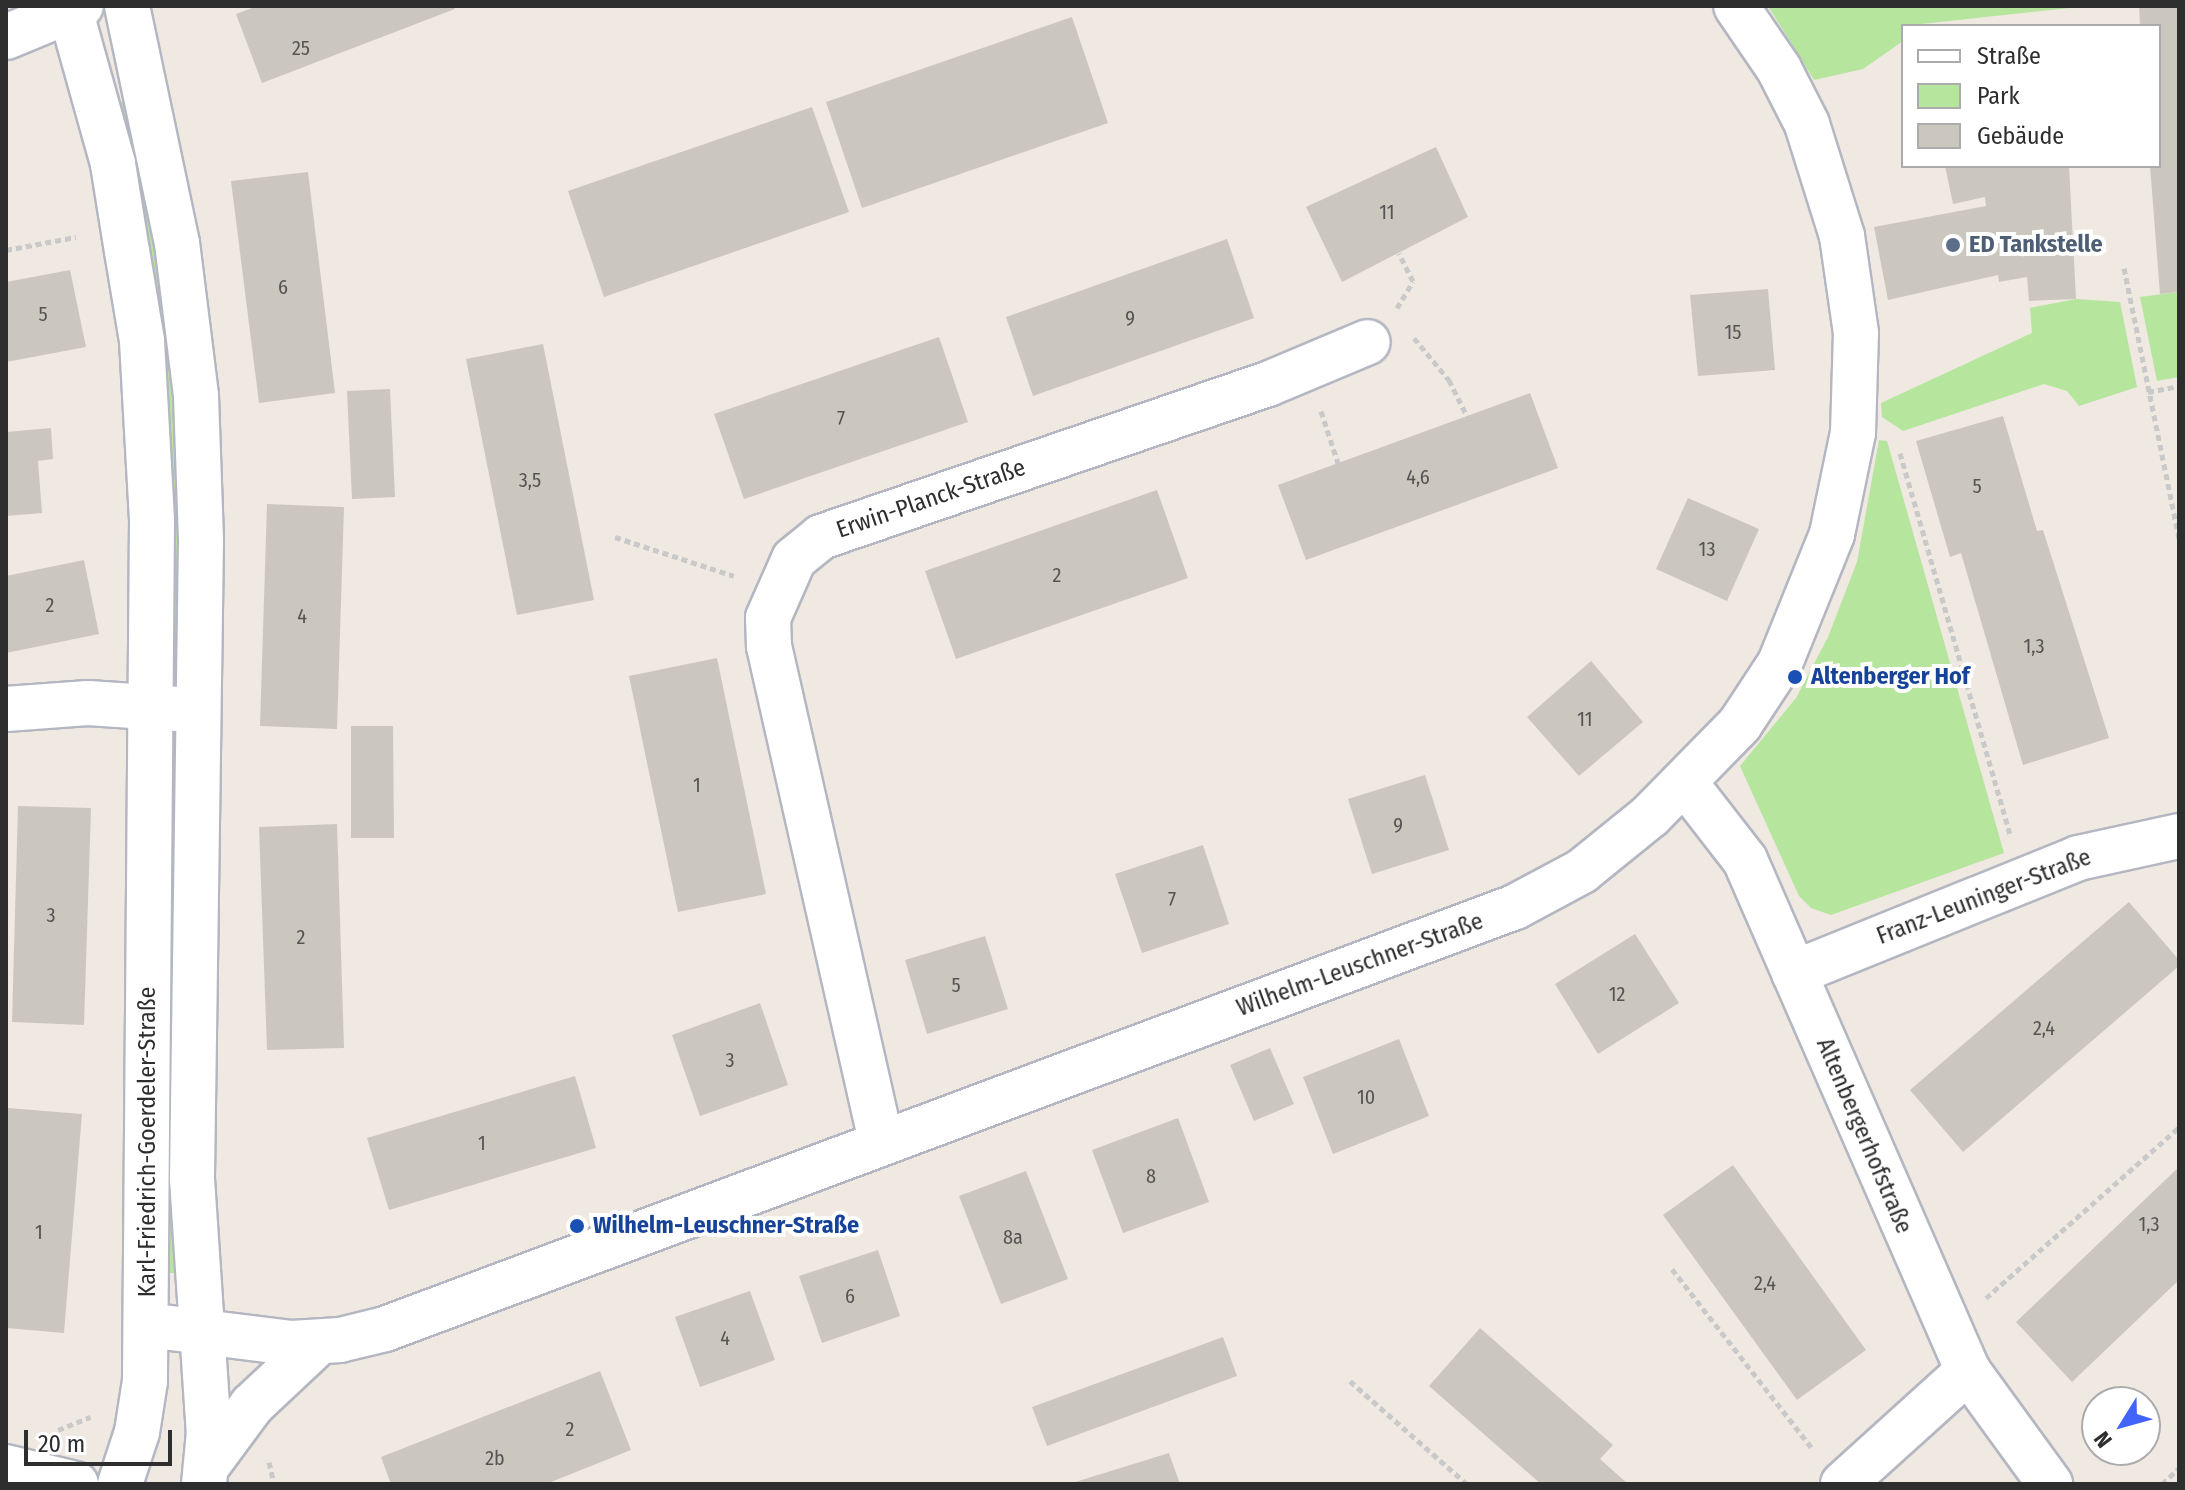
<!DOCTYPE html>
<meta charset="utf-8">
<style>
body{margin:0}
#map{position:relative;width:2185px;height:1490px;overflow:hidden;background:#efe9e1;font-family:"Fira Sans Condensed",sans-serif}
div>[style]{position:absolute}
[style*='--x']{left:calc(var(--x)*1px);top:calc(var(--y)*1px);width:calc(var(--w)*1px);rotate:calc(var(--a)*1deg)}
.green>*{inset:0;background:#b6e59e}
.building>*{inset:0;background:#cbc7bf}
.path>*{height:5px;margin-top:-2.5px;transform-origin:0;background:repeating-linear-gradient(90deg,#c9c9c9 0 6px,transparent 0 10px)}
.roads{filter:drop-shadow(2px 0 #b4b7c1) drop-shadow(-2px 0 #b4b7c1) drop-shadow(0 2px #b4b7c1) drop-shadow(0 -2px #b4b7c1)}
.minor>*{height:44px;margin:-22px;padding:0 22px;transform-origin:22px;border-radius:22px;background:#fff}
.dots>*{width:22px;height:22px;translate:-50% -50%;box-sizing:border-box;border:4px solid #fff;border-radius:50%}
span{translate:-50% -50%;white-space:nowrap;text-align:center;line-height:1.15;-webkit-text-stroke:8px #fff;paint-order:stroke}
.number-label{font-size:20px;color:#555452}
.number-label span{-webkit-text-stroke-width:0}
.service-label{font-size:24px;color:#4e5e75;font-weight:700}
.left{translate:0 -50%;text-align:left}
.street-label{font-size:24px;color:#2e2e2e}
.transit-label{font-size:24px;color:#164399;font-weight:700}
.frame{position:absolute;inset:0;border:8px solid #2e2e2e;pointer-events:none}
.legend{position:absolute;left:1901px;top:24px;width:260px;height:144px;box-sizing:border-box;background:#fff;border:2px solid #ababab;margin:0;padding:10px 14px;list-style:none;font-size:24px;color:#2e2e2e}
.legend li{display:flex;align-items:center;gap:16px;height:40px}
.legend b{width:40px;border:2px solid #ababab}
.north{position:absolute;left:2081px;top:1386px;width:80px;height:80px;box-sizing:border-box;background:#fff;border:2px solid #ababab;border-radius:50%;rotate:233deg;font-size:22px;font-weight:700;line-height:32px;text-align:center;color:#2e2e2e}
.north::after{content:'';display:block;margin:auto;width:28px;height:36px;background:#4264fb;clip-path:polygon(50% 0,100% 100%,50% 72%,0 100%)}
.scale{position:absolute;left:24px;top:1430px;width:148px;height:36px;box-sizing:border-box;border:4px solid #2e2e2e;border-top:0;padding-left:10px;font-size:24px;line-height:28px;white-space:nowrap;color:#2e2e2e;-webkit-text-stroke:6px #fff;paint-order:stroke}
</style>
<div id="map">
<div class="green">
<div style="clip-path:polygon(1768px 6px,2088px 6px,1903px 26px,1903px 41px,1863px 69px,1814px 80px)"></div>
<div style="clip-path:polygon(132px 99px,173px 324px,184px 666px,166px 667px,113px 104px)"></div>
<div style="clip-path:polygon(2179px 292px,2179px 377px,2157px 381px,2140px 297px)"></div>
<div style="clip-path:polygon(2076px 299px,2120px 302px,2137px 387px,2079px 406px,2067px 391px,2044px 384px,1903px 431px,1882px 417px,1881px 403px,2032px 333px,2030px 308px)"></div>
<div style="clip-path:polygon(1879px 440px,1887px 441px,2004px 853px,1831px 915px,1811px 908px,1799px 896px,1740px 766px,1796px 698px,1828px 637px,1857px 562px)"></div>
<div style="clip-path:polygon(166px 738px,183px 739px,183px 1273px,162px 1273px)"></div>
</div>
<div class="building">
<div style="clip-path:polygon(257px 6px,454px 6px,455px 9px,262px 83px,236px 14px)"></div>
<div style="clip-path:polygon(2139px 6px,2179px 6px,2179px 292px,2160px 294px,2150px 166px,2159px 166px,2159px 26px,2140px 26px)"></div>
<div style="clip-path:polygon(1072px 17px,1108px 123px,862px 208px,826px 102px)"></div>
<div style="clip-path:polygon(812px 107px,849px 212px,604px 297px,568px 191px)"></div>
<div style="clip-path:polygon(1436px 147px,1468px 217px,1342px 282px,1306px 207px)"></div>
<div style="clip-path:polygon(1945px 166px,2069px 166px,2076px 299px,2029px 301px,2027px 277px,1999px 282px,1998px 275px,1888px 300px,1874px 227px,1986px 206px,1985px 197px,1953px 204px)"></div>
<div style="clip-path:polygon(308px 172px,335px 393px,259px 403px,231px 181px)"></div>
<div style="clip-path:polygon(1227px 239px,1254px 318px,1033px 396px,1006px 317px)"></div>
<div style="clip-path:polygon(70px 270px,86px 347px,6px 362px,6px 282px)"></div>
<div style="clip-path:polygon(1768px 289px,1775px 370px,1698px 376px,1690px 295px)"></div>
<div style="clip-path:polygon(939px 337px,968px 422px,744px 499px,714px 414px)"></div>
<div style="clip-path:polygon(543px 344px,594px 600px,517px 615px,466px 359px)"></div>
<div style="clip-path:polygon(390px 389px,395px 497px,352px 499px,347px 391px)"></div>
<div style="clip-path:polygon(1530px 393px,1558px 468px,1306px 560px,1278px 485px)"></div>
<div style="clip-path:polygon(2003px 416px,2037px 531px,2043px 530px,2109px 738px,2023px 765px,1961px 553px,1950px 557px,1916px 441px)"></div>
<div style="clip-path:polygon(51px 428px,53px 459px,38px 461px,42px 513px,6px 516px,6px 432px)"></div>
<div style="clip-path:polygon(1157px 490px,1188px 578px,956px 659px,925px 571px)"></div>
<div style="clip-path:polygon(1688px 498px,1759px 529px,1727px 601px,1656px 569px)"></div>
<div style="clip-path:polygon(267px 504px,344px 507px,337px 729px,260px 726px)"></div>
<div style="clip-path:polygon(84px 560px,99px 634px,6px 653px,6px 576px)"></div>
<div style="clip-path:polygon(717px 658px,766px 894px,678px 912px,629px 676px)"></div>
<div style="clip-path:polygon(1591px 661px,1643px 722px,1579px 776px,1527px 717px)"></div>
<div style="clip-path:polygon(351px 726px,393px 726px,394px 838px,351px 838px)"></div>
<div style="clip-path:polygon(1425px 775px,1449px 850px,1372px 874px,1348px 799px)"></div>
<div style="clip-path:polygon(18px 806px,91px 808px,84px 1025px,12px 1022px)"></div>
<div style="clip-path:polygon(337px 824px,344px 1048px,267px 1050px,259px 827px)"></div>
<div style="clip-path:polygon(1203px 845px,1229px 924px,1142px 953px,1115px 874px)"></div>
<div style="clip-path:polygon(2129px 902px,2179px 960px,2179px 966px,1963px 1152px,1910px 1090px)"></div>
<div style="clip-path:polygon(1635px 934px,1679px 1003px,1598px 1054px,1555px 984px)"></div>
<div style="clip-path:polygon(985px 936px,1008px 1009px,927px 1034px,905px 960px)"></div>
<div style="clip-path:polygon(760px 1003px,788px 1085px,700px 1116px,672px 1035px)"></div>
<div style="clip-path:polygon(1399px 1039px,1429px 1116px,1333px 1154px,1303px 1077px)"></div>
<div style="clip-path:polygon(1270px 1048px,1294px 1104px,1254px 1121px,1230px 1065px)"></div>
<div style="clip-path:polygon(575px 1076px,596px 1148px,389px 1210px,367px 1138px)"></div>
<div style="clip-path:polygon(8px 1108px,82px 1114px,64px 1333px,6px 1328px)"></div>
<div style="clip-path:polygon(1178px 1118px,1209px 1202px,1123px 1233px,1092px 1150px)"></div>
<div style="clip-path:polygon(1733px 1165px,1866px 1350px,1797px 1400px,1663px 1215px)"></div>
<div style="clip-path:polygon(2179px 1167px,2179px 1280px,2072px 1382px,2016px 1322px)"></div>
<div style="clip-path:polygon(1026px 1171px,1068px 1279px,1001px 1304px,959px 1196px)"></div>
<div style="clip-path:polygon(878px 1250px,900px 1316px,822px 1343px,799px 1276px)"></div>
<div style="clip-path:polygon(750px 1291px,775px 1360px,700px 1387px,675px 1317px)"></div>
<div style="clip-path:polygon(1480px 1328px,1613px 1445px,1600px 1459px,1628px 1484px,1541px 1484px,1429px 1386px)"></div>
<div style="clip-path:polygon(1223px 1337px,1237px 1376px,1047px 1446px,1032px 1407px)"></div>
<div style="clip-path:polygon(600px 1371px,631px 1450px,546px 1484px,391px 1484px,381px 1457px)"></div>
<div style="clip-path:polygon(1169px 1453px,1180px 1484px,1072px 1484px,1072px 1483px)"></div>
</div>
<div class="path">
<div style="--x:6;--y:250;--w:71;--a:-10.5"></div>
<div style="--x:2124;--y:268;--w:277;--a:78.5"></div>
<div style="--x:1397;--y:308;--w:31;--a:-59"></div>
<div style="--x:1413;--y:281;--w:31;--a:-117"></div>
<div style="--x:1414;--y:338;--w:55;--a:50.2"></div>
<div style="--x:1449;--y:380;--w:40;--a:63.4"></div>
<div style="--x:2148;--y:392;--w:32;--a:-11"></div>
<div style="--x:1321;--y:411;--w:55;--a:71.9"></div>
<div style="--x:1900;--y:453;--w:398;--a:73.9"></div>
<div style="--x:615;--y:537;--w:125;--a:18.1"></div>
<div style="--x:1672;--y:1269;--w:227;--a:52"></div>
<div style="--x:1986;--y:1298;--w:258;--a:-41.5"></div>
<div style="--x:1350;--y:1381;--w:156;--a:41.4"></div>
<div style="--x:58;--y:1430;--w:35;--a:-22"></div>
<div style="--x:269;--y:1462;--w:23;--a:77"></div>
<div style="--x:2162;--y:1484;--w:23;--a:-43"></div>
</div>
<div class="roads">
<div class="minor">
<div style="--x:69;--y:6;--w:164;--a:74.4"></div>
<div style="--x:113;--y:164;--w:88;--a:80.9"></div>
<div style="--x:127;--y:251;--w:91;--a:80.5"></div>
<div style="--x:142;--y:341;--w:180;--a:86.8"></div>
<div style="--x:152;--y:521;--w:860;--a:90.47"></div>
<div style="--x:145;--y:1381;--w:52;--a:98.9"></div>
<div style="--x:137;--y:1432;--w:55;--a:108.1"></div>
<div style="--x:127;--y:6;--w:242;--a:78.1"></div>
<div style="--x:177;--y:243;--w:154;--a:82.9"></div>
<div style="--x:196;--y:396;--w:144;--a:88"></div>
<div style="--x:201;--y:540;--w:639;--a:90.81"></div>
<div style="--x:192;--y:1179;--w:254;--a:86.2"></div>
<div style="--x:209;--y:1432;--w:52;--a:95.5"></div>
<div style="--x:6;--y:37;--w:81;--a:-22.5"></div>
<div style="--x:6;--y:709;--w:82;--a:-4.2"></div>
<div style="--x:88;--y:703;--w:90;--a:3.8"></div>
<div style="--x:1686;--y:784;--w:96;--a:52.2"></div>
<div style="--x:1745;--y:860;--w:558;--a:66.42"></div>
<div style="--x:1968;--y:1371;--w:140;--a:54"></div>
<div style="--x:1794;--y:973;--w:306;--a:-22"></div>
<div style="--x:2078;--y:858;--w:103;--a:-12.3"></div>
<div style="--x:881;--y:1141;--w:508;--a:-102.75"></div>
<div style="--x:769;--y:646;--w:28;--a:-92"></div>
<div style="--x:768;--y:618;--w:64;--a:-66.2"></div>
<div style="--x:794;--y:559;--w:35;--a:-39"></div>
<div style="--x:821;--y:537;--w:472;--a:-18.9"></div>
<div style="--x:1268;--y:384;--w:108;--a:-22.8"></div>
<div style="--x:147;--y:1325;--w:146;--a:7.1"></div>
<div style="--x:292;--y:1343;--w:48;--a:-3.6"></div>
<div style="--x:340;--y:1340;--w:46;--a:-13.7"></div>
<div style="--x:385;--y:1329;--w:1206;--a:-20.48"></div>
<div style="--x:1515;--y:907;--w:76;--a:-28.2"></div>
<div style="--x:1582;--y:871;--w:87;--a:-39"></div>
<div style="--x:1650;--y:816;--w:129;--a:-45.6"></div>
<div style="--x:1740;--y:724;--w:73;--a:-56.7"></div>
<div style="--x:1780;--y:663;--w:139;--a:-68"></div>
<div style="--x:1832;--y:534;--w:103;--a:-78.3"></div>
<div style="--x:1853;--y:433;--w:100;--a:-88.3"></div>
<div style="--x:1856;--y:333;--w:98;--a:-98.2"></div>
<div style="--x:1842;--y:236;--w:117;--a:-107.4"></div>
<div style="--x:1807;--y:124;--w:62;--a:-117"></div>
<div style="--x:1779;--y:69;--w:76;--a:-124.3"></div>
<div style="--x:207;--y:1466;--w:76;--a:-53.6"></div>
<div style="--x:252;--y:1405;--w:91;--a:-43.2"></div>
<div style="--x:6;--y:1467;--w:72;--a:13.7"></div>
<div style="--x:1843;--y:1484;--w:169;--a:-42.1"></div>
</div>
</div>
<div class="dots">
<div style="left:1953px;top:245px;background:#5c6f8a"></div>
<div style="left:1795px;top:677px;background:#1a4fb4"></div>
<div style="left:577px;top:1226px;background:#1a4fb4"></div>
</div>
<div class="number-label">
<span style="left:301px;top:48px">25</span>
<span style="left:1387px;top:212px">11</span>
<span style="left:283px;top:287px">6</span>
<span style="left:43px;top:314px">5</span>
<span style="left:1130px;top:318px">9</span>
<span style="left:1733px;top:332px">15</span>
<span style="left:841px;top:418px">7</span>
<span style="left:1418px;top:477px">4,6</span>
<span style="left:530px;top:480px">3,5</span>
<span style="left:1977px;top:486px">5</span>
<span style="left:1707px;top:549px">13</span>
<span style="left:1057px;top:575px">2</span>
<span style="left:50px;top:605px">2</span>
<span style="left:302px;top:616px">4</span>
<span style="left:2034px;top:646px">1,3</span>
<span style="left:1585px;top:719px">11</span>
<span style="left:697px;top:785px">1</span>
<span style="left:1398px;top:825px">9</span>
<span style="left:1172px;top:899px">7</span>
<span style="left:51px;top:915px">3</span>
<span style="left:301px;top:937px">2</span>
<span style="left:956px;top:985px">5</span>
<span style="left:1617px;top:994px">12</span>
<span style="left:2044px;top:1028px">2,4</span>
<span style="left:730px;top:1060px">3</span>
<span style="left:1366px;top:1097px">10</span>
<span style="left:482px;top:1143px">1</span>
<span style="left:1151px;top:1176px">8</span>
<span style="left:2149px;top:1224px">1,3</span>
<span style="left:39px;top:1232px">1</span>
<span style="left:1013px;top:1237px">8a</span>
<span style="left:1765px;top:1283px">2,4</span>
<span style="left:850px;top:1296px">6</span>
<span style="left:725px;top:1338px">4</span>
<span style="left:570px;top:1429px">2</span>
<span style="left:495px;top:1458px">2b</span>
</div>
<div class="service-label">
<span class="left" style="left:1969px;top:245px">ED Tankstelle</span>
</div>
<div class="street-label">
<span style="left:931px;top:499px;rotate:-19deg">Erwin-Planck-Straße</span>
<span style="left:1984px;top:897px;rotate:-21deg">Franz-Leuninger-Straße</span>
<span style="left:1360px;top:965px;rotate:-20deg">Wilhelm-Leuschner-Straße</span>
<span style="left:1864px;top:1136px;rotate:67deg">Altenbergerhofstraße</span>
<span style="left:148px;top:1142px;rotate:-90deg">Karl-Friedrich-Goerdeler-Straße</span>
</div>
<div class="transit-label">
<span class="left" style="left:1811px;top:677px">Altenberger Hof</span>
<span class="left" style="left:593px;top:1226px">Wilhelm-Leuschner-Straße</span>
</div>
<div class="frame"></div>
<ul class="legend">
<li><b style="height:10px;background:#fff"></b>Straße</li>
<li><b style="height:22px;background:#b6e59e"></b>Park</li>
<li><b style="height:22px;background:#cbc7bf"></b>Gebäude</li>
</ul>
<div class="north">N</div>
<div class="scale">20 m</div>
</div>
